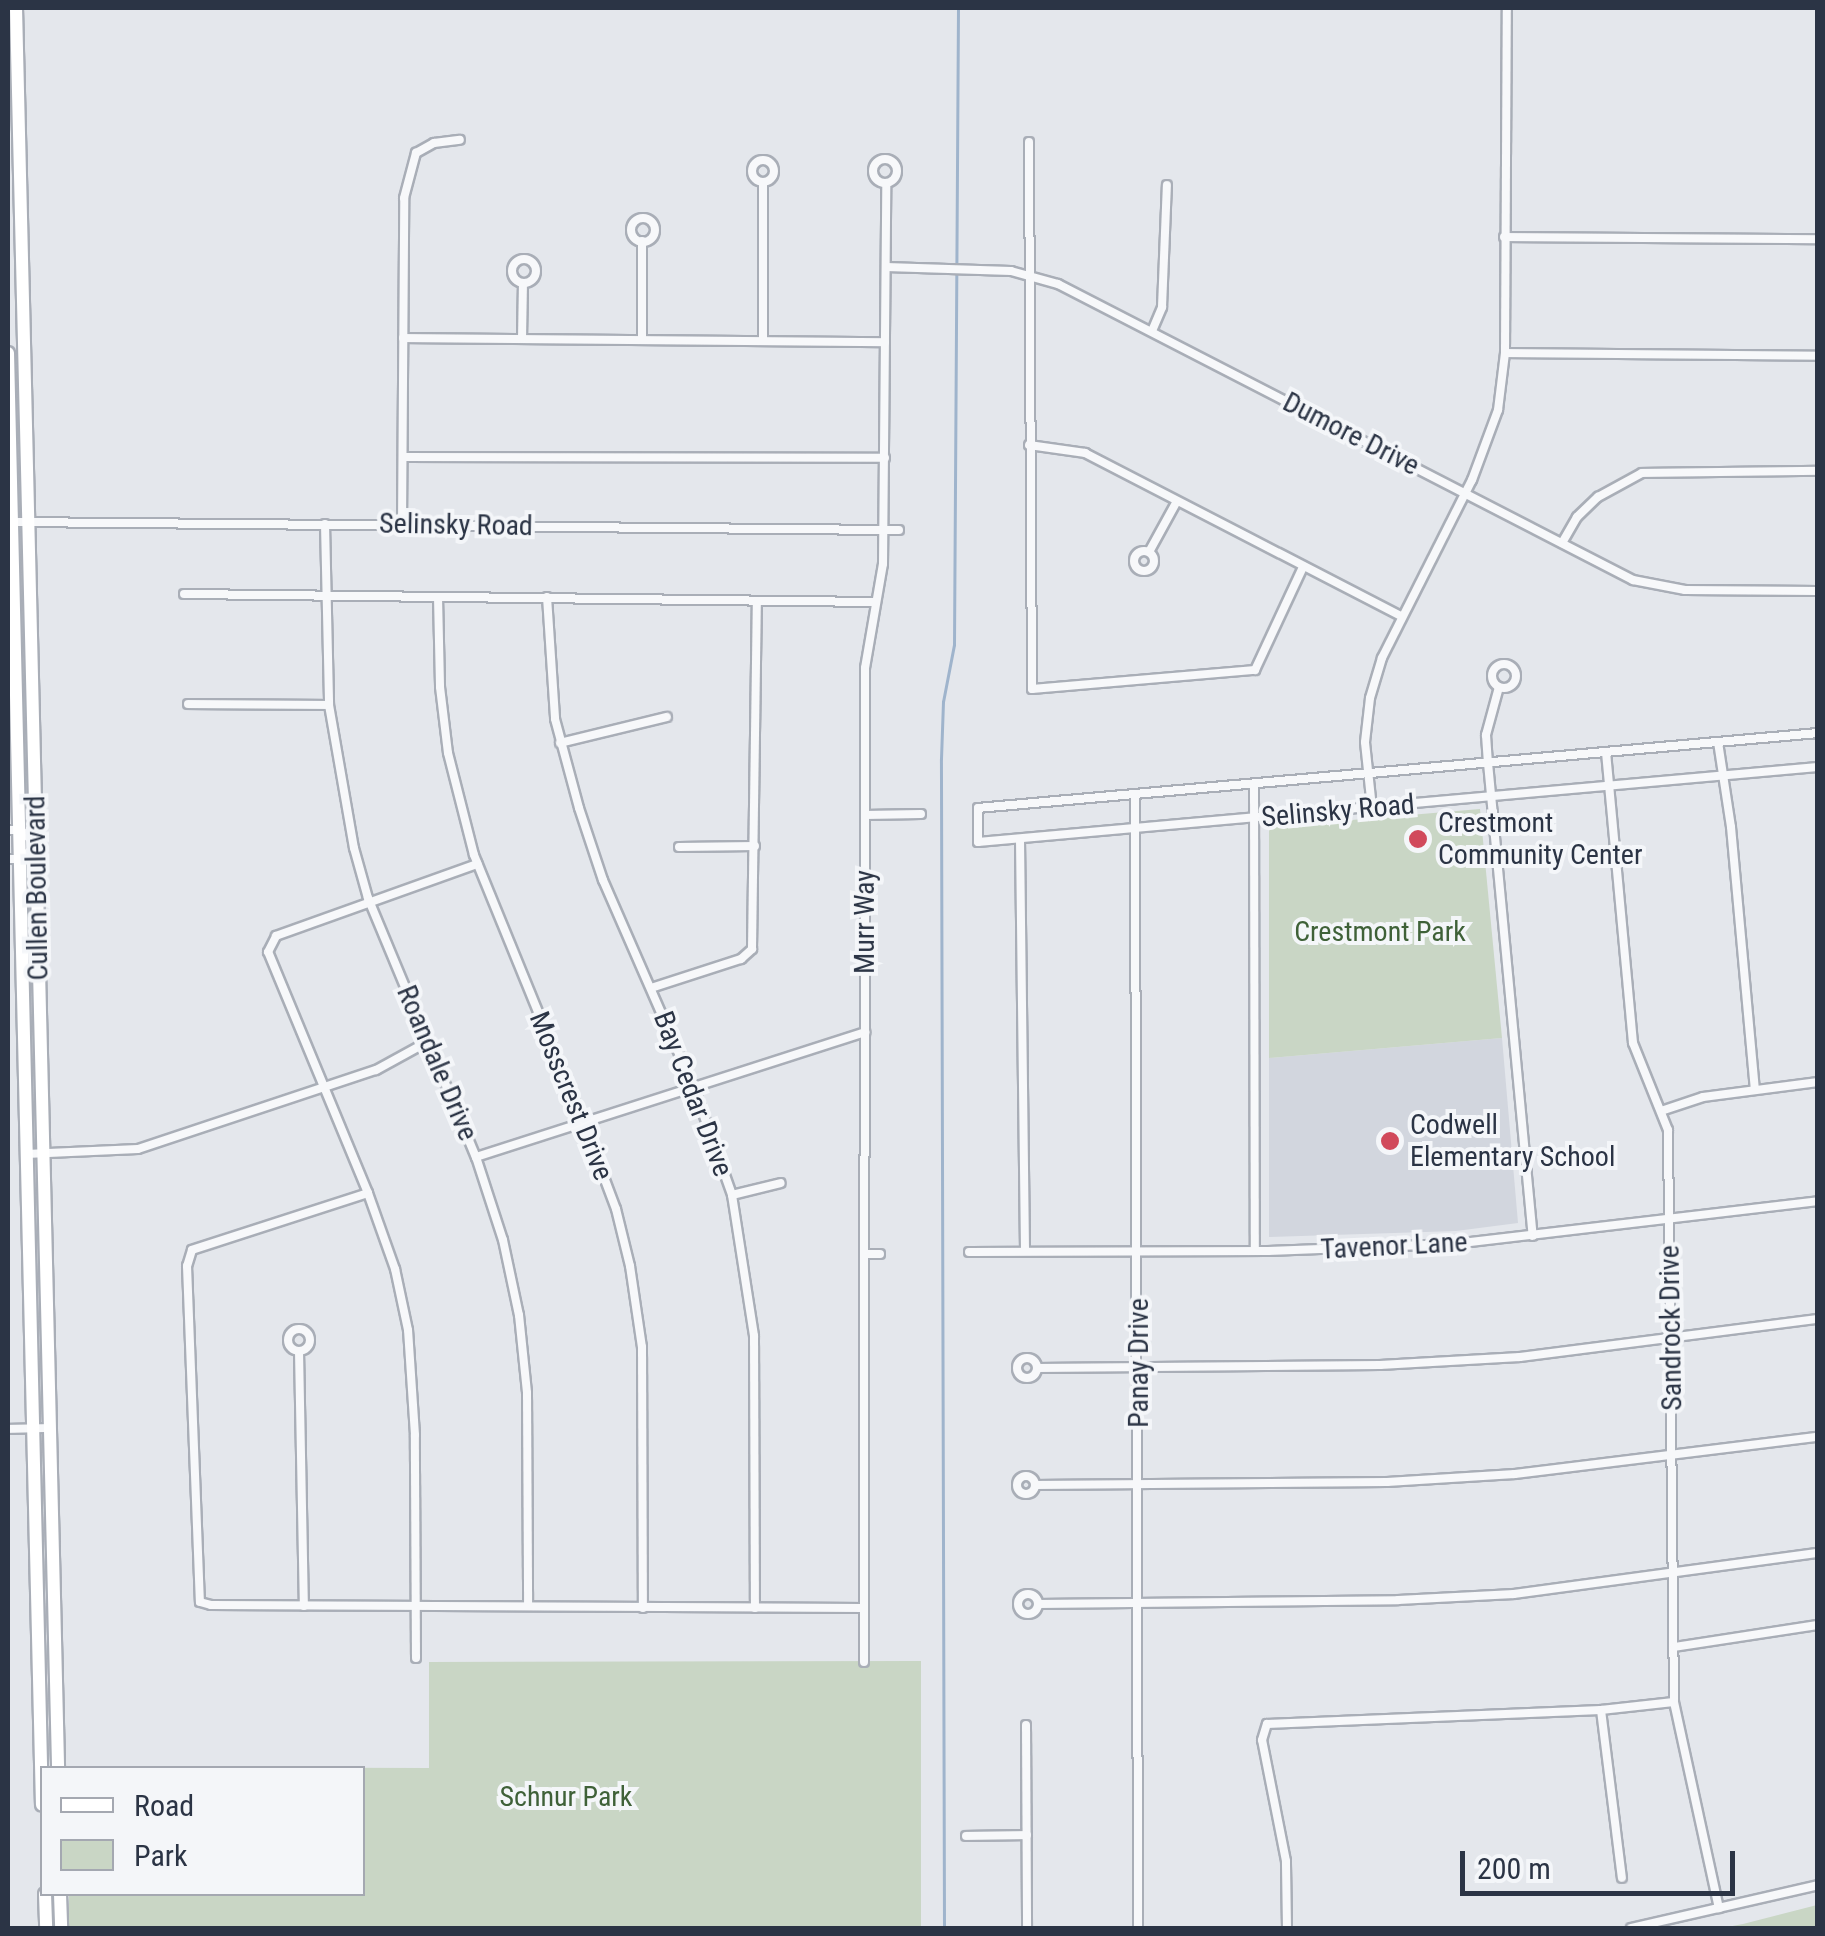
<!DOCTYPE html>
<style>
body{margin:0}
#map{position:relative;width:1825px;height:1936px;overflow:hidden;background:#e4e7ec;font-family:"Roboto Condensed",sans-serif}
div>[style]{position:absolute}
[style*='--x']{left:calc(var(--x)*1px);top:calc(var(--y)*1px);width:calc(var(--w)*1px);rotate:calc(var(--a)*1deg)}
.built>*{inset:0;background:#d2d6de}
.green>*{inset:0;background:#c9d6c5}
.stream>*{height:2.5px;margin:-1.25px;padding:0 1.25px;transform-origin:1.25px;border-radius:1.25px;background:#9fb4cc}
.roads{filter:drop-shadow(2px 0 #a9aeb7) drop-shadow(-2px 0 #a9aeb7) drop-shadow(0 2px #a9aeb7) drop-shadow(0 -2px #a9aeb7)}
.street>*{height:8px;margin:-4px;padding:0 4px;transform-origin:4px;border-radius:4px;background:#f7f8fa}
.street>.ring{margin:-4px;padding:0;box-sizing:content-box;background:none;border:8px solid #f7f8fa;border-radius:50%}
.primary>*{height:12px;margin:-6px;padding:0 6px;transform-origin:6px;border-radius:6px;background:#fff}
.dots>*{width:28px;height:28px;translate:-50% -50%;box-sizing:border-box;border:5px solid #f4f6f9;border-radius:50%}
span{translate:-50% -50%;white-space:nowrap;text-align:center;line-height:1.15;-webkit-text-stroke:8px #f4f6f9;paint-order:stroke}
.street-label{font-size:28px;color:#2b3445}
.poi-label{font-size:28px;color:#2b3445}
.left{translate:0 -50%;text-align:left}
.park-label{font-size:28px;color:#3f6138}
.frame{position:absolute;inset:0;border:10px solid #2b3445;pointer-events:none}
.legend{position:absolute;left:40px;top:1766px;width:325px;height:130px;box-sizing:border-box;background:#f4f6f9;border:2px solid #a4a8b1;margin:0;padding:12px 18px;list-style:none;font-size:30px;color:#2b3445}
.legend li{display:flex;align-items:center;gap:20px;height:50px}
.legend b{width:50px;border:2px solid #a4a8b1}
.scale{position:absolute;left:1460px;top:1851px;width:275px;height:45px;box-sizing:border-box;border:5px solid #2b3445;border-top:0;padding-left:12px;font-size:30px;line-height:35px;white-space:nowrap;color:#2b3445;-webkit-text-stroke:8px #f4f6f9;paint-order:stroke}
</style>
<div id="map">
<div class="built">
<div style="clip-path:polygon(1502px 1038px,1518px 1223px,1456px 1231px,1269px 1237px,1269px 1058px)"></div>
</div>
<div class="green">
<div style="clip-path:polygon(1480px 809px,1502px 1038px,1269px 1058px,1269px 827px)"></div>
<div style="clip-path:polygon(921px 1661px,921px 1928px,69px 1928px,69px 1894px,362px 1894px,362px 1768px,67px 1767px,429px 1768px,429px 1662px)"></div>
<div style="clip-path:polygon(1817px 1905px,1817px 1928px,1722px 1928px,1743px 1924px)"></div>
</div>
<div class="stream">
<div style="--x:944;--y:1928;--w:1169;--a:-90.15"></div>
<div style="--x:941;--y:759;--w:57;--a:-88"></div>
<div style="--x:943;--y:702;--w:58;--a:-79.1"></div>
<div style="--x:954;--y:645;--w:637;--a:-89.64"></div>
</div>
<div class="roads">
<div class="street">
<div style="--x:1029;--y:142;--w:547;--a:89.69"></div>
<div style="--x:1032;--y:689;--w:224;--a:-4.9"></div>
<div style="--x:1255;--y:670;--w:114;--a:-65"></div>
<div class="ring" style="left:873px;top:159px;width:16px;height:16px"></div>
<div class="ring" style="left:752px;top:160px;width:14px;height:14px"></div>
<div style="--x:763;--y:182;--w:159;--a:90"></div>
<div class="ring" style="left:631px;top:218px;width:16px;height:16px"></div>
<div style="--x:1504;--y:237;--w:314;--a:0.4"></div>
<div class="ring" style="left:512px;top:259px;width:16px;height:16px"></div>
<div style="--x:886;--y:267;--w:125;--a:1.8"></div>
<div style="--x:1011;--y:271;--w:49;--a:15.5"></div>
<div style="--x:1058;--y:284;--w:647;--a:27.24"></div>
<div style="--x:1633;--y:580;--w:53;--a:10.9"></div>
<div style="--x:1685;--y:590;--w:133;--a:0.4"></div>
<div style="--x:1152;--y:331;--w:26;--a:-67"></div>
<div style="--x:1162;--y:307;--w:122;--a:-87.7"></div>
<div style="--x:403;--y:338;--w:482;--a:0.5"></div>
<div style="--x:522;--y:339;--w:56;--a:-89"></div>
<div style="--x:642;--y:340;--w:99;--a:-90"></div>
<div style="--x:1505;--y:353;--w:313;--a:0.5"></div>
<div style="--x:1029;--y:445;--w:57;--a:8.1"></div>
<div style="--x:1085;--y:453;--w:356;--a:27.3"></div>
<div style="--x:403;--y:457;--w:482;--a:0.1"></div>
<div style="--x:12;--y:522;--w:887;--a:0.52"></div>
<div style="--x:325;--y:524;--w:181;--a:88.7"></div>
<div style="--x:329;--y:705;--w:145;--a:80.1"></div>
<div style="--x:354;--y:848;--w:52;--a:74.4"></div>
<div style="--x:368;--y:898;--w:281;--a:67.4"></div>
<div style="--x:476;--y:1157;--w:87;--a:72"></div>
<div style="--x:503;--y:1240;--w:77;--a:78"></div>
<div style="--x:519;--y:1315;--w:78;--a:84.1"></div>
<div style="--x:527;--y:1393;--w:213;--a:89.7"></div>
<div style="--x:402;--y:525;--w:327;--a:-89.6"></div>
<div style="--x:404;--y:198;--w:47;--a:-75.1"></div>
<div style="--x:416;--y:153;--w:21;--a:-29"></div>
<div style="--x:434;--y:143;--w:26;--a:-7"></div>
<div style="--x:1562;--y:543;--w:30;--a:-60"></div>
<div style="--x:1577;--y:517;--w:29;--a:-44"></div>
<div style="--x:1598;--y:497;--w:50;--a:-28.6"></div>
<div style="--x:1642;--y:473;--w:176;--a:-0.7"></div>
<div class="ring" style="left:1134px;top:551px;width:12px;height:12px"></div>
<div style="--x:1149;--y:552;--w:58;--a:-61.2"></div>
<div style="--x:184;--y:594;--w:692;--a:0.66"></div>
<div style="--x:438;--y:597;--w:90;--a:88.7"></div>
<div style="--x:440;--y:687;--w:66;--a:83.1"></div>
<div style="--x:448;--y:753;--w:105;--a:75.7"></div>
<div style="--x:474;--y:855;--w:291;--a:67.8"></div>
<div style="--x:584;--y:1124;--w:91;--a:69.4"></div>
<div style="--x:616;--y:1209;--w:59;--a:76.2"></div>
<div style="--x:630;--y:1266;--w:82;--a:81.6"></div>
<div style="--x:642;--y:1347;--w:261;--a:89.8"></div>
<div style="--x:547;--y:597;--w:122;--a:86.2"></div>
<div style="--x:555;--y:719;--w:92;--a:74.9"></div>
<div style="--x:579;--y:808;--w:76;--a:71.6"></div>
<div style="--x:603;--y:880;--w:227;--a:66.4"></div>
<div style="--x:694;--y:1088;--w:114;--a:70.4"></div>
<div style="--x:732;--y:1195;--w:143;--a:81.1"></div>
<div style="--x:754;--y:1336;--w:272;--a:89.8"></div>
<div class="ring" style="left:1492px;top:664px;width:16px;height:16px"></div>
<div style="--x:1499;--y:687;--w:50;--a:105.2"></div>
<div style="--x:1486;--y:735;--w:28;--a:86"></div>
<div style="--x:1488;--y:763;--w:475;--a:84.6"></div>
<div style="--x:188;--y:704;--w:141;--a:0.4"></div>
<div style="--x:1818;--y:733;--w:843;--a:174.9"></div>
<div style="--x:978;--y:808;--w:34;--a:90"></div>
<div style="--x:978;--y:842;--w:843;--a:-5.1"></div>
<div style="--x:1718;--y:742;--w:86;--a:81.3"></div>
<div style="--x:1731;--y:827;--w:263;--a:84.8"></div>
<div style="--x:560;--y:743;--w:110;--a:-13.7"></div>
<div style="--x:1606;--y:752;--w:292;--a:84.7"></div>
<div style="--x:1633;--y:1043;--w:94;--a:68.1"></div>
<div style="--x:1668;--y:1130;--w:572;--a:89.4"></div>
<div style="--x:1674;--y:1702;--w:211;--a:77.7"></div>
<div style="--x:1254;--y:785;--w:466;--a:89.9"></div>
<div style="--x:1135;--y:797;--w:1131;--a:89.85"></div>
<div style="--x:1372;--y:808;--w:66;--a:-96.1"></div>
<div style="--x:1365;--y:742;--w:44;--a:-83.5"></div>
<div style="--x:1370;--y:698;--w:42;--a:-73.3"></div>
<div style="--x:1382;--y:658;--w:199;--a:-63.2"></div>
<div style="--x:1472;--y:480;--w:75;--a:-69.6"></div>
<div style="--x:1498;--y:410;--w:57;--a:-83"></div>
<div style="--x:1505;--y:353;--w:345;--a:-89.7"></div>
<div style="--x:865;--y:815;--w:56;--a:-1"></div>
<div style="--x:8;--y:830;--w:13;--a:0"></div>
<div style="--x:21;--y:830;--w:21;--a:45"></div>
<div style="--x:36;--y:845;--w:21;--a:137"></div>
<div style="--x:21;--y:859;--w:13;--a:180"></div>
<div style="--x:1020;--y:840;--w:411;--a:89.3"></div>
<div style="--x:679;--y:847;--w:76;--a:-0.8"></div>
<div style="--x:651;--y:988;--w:95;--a:-17.9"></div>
<div style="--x:741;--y:959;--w:15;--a:-42"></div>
<div style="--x:752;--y:949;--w:348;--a:-89.2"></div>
<div style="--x:1661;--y:1111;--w:44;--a:-18.4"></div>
<div style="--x:1703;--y:1097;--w:116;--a:-7.4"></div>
<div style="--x:26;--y:1154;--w:112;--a:-2.6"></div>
<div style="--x:138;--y:1149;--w:251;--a:-18.4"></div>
<div style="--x:376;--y:1070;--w:58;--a:-28.8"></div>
<div style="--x:476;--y:1157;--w:409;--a:-17.8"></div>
<div style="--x:368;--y:1193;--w:185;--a:162.1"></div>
<div style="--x:192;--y:1250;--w:17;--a:107"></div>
<div style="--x:187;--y:1266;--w:336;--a:87.8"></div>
<div style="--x:200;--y:1602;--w:11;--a:15"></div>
<div style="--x:211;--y:1605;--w:653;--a:0.26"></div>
<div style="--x:732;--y:1195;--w:50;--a:-13.8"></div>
<div style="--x:969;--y:1252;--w:299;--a:-0.2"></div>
<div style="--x:1268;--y:1251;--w:185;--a:-2.2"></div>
<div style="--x:1453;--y:1244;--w:368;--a:-6.7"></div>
<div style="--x:865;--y:1254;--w:15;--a:0"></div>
<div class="ring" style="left:288px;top:1329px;width:14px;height:14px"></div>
<div style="--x:299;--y:1351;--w:255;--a:88.9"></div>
<div class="ring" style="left:1017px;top:1358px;width:12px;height:12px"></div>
<div style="--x:1037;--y:1368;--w:343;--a:-0.5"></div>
<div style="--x:1380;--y:1365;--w:140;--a:-3.3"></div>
<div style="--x:1520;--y:1357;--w:300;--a:-7.3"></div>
<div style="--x:8;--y:1429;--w:42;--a:-1.4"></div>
<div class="ring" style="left:1017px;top:1476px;width:10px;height:10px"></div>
<div style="--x:1035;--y:1485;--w:352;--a:-0.5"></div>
<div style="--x:1387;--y:1482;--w:128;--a:-3.6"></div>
<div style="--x:1515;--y:1474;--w:305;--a:-7"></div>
<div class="ring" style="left:1018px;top:1594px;width:12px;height:12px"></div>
<div style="--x:1038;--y:1604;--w:360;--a:-0.6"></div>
<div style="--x:1398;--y:1600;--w:116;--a:-3"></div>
<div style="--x:1514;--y:1594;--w:307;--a:-7.7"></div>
<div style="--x:1674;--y:1647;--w:146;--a:-8.7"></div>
<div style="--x:416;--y:1658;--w:223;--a:-90.3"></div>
<div style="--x:415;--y:1435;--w:105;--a:-93.8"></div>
<div style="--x:408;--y:1330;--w:62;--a:-102"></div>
<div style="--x:395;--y:1269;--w:81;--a:-109.6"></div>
<div style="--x:368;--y:1193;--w:261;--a:-112.5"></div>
<div style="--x:268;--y:952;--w:18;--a:-63"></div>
<div style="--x:276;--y:936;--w:214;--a:-19.7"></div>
<div style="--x:864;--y:1662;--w:994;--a:-89.94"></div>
<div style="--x:865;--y:668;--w:106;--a:-80.2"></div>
<div style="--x:883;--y:564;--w:381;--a:-89.5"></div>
<div style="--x:1601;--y:1710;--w:169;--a:82.9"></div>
<div style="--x:1026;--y:1725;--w:203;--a:89.7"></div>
<div style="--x:966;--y:1836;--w:61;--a:-0.9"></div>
<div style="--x:1287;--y:1928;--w:67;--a:-90.9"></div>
<div style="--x:1286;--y:1861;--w:123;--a:-101.2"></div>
<div style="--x:1262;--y:1740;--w:17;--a:-73"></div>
<div style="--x:1267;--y:1724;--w:334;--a:-2.4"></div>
<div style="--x:1601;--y:1710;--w:73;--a:-6.3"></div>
<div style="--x:1631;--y:1928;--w:192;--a:-12.9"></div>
</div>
<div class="primary">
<div style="--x:16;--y:8;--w:1761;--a:88.63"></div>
<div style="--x:8;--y:353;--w:1452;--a:88.66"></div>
<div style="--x:45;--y:1894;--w:34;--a:88"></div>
<div style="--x:60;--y:1894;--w:34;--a:88"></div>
</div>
</div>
<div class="dots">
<div style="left:1418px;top:839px;background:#d1495b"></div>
<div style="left:1390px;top:1141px;background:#d1495b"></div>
</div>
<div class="street-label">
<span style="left:1351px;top:434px;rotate:27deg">Dumore Drive</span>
<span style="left:456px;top:525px;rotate:1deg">Selinsky Road</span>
<span style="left:1338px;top:811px;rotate:-5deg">Selinsky Road</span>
<span style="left:37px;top:888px;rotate:-91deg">Cullen Boulevard</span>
<span style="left:865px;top:922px;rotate:-90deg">Murr Way</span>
<span style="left:437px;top:1063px;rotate:67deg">Roandale Drive</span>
<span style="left:693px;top:1094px;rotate:69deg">Bay Cedar Drive</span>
<span style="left:571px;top:1096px;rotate:68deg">Mosscrest Drive</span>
<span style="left:1394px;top:1246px;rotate:-3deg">Tavenor Lane</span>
<span style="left:1671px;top:1328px;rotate:-91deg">Sandrock Drive</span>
<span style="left:1139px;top:1363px;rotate:-90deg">Panay Drive</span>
</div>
<div class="poi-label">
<span class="left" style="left:1438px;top:839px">Crestmont<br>Community Center</span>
<span class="left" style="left:1410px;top:1141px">Codwell<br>Elementary School</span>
</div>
<div class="park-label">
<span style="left:1380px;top:932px">Crestmont Park</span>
<span style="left:566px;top:1797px">Schnur Park</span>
</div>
<div class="frame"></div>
<ul class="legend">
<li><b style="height:12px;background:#fff"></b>Road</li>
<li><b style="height:28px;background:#c9d6c5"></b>Park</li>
</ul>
<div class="scale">200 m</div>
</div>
